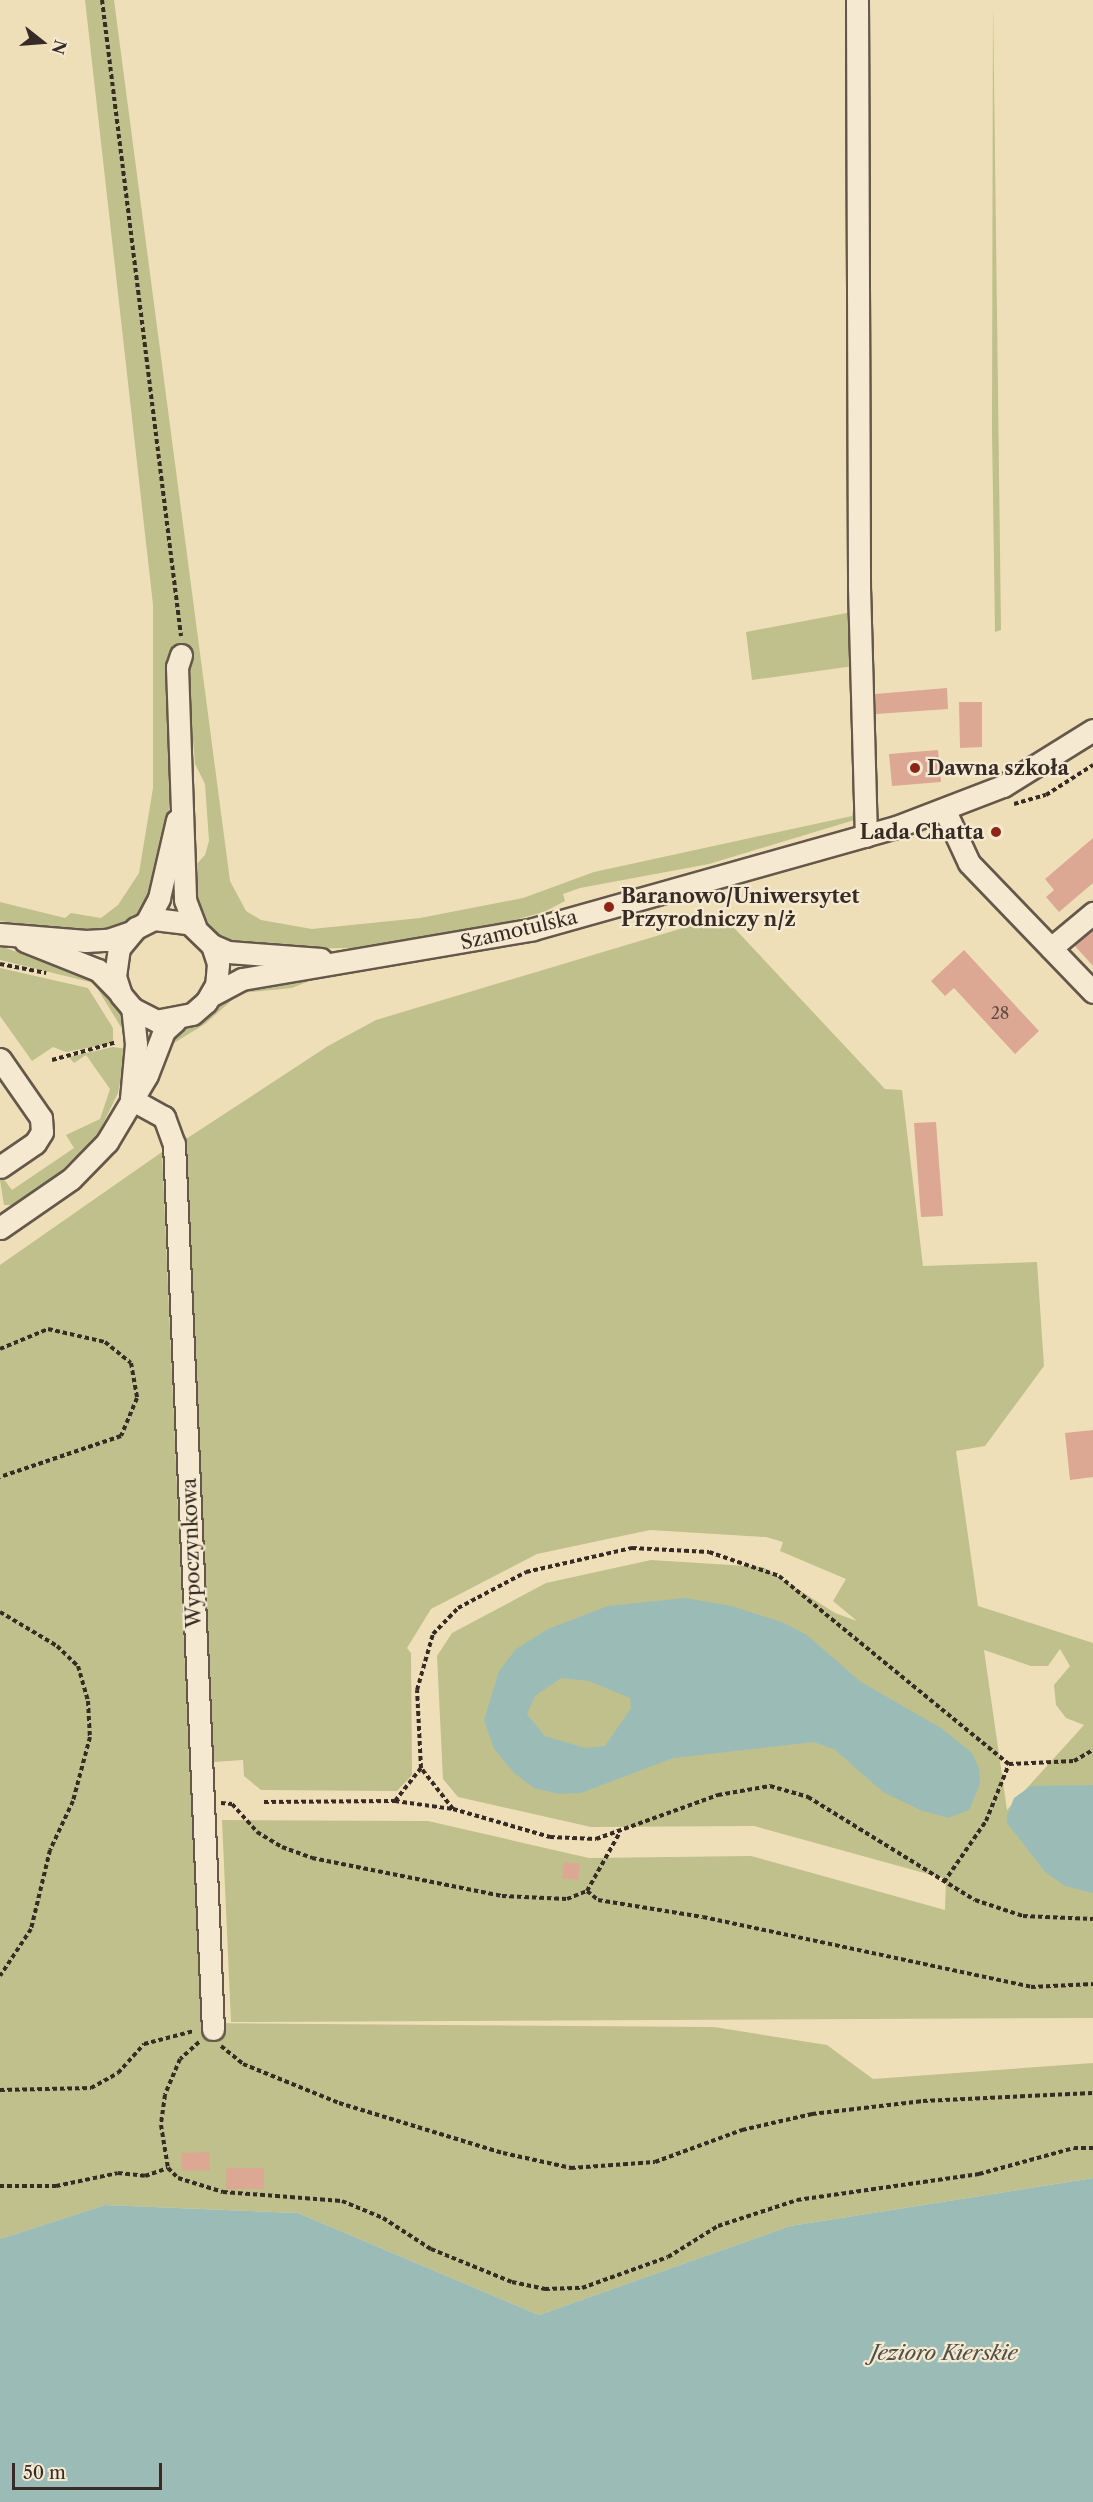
<!DOCTYPE html>
<meta charset="utf-8">
<style>
body{margin:0}
#map{position:relative;width:1093px;height:2502px;overflow:hidden;background:#efdfb8;font-family:"Libre Caslon Text",serif}
div>[style]{position:absolute}
[style*='--x']{left:calc(var(--x)*1px);top:calc(var(--y)*1px);width:calc(var(--w)*1px);rotate:calc(var(--a)*1deg)}
.green>*{inset:0;background:#bfc08b}
.water>*{inset:0;background:#9bbcb6}
.building>*{inset:0;background:#dca894}
.path>*{height:4px;margin-top:-2px;transform-origin:0;background:repeating-linear-gradient(90deg,#372b25 0 4.5px,transparent 0 7.5px)}
.roads{filter:drop-shadow(2px 0 #65584a) drop-shadow(-2px 0 #65584a) drop-shadow(0 2px #65584a) drop-shadow(0 -2px #65584a)}
.minor>*{height:21px;margin:-10.5px;padding:0 10.5px;transform-origin:10.5px;border-radius:10.5px;background:#f5ead1}
.dots>*{width:16px;height:16px;translate:-50% -50%;box-sizing:border-box;border:3px solid #f5ead1;border-radius:50%}
span{translate:-50% -50%;white-space:nowrap;text-align:center;line-height:1.15;-webkit-text-stroke:4.5px #f5ead1;paint-order:stroke}
.number-label{font-size:16px;color:#604a41}
.number-label span{-webkit-text-stroke-width:0}
.poi-label{font-size:20px;color:#372b25;font-weight:700}
.left{translate:0 -50%;text-align:left}
.right{translate:-100% -50%;text-align:right}
.street-label{font-size:20px;color:#372b25}
.water-label{font-size:21px;color:#504f49;font-style:italic}
.north{position:absolute;left:12px;top:12px;width:60px;height:60px;-webkit-text-stroke:4px #f5ead1;paint-order:stroke;rotate:107deg;font-size:16px;font-weight:700;line-height:24px;text-align:center;color:#372b25}
.north::after{content:'';display:block;margin:auto;width:21px;height:27px;background:#372b25;clip-path:polygon(50% 0,100% 100%,50% 72%,0 100%)}
.scale{position:absolute;left:12px;top:2463px;width:150px;height:27px;box-sizing:border-box;border:3px solid #372b25;border-top:0;padding-left:8px;font-size:18px;line-height:21px;white-space:nowrap;color:#372b25;-webkit-text-stroke:4px #f5ead1;paint-order:stroke}
</style>
<div id="map">
<div class="green">
<div style="clip-path:polygon(85px 0,114px 0,230px 881px,246px 911px,261px 920px,312px 929px,420px 918px,523px 898px,594px 872px,852px 816px,857px 787px,861px 818px,709px 864px,580px 888px,563px 894px,565px 901px,544px 912px,507px 922px,354px 948px,247px 949px,220px 939px,195px 907px,193px 868px,205px 855px,209px 841px,205px 784px,195px 764px,185px 643px,177px 644px,165px 666px,172px 766px,168px 820px,146px 909px,118px 929px,86px 933px,0 921px,0 902px,65px 918px,71px 913px,101px 918px,118px 905px,139px 873px,153px 788px,153px 605px)"></div>
<div style="clip-path:polygon(993px 0,1001px 630px,995px 632px,992px 430px)"></div>
<div style="clip-path:polygon(852px 612px,854px 666px,752px 680px,746px 632px)"></div>
<div style="clip-path:polygon(evenodd,723px 916px,885px 1089px,902px 1090px,923px 1266px,1037px 1262px,1044px 1366px,985px 1446px,956px 1451px,978px 1606px,1093px 1643px,1093px 2018px,231px 2022px,222px 1820px,428px 1821px,589px 1858px,751px 1856px,945px 1910px,946px 1879px,754px 1826px,591px 1827px,458px 1797px,443px 1779px,437px 1656px,452px 1633px,546px 1583px,651px 1560px,763px 1567px,835px 1613px,857px 1621px,833px 1601px,846px 1579px,780px 1551px,783px 1542px,766px 1537px,650px 1530px,537px 1554px,431px 1609px,407px 1648px,411px 1653px,412px 1775px,397px 1791px,261px 1790px,244px 1776px,243px 1760px,213px 1762px,186px 1139px,328px 1046px,376px 1020px,723px 916px,1060px 1649px,1070px 1666px,1054px 1685px,1056px 1705px,1066px 1718px,1084px 1725px,1007px 1810px,984px 1650px,1031px 1666px,1048px 1666px,1060px 1649px)"></div>
<div style="clip-path:polygon(0 946px,101px 981px,125px 1014px,127px 1037px,94px 983px,0 960px)"></div>
<div style="clip-path:polygon(0 968px,88px 988px,113px 1028px,113px 1043px,66px 1052px,53px 1047px,32px 1061px,0 1016px)"></div>
<div style="clip-path:polygon(324px 975px,292px 988px,240px 993px,205px 1024px,169px 1046px,177px 1032px,236px 988px)"></div>
<div style="clip-path:polygon(113px 1047px,127px 1049px,118px 1093px,99px 1132px,51px 1181px,18px 1205px,4px 1205px,0 1180px,3px 1178px,12px 1190px,74px 1148px,66px 1135px,100px 1119px,110px 1089px,86px 1055px,74px 1063px,69px 1057px)"></div>
<div style="clip-path:polygon(162px 1152px,201px 2023px,714px 2027px,827px 2045px,873px 2079px,1093px 2063px,1093px 2178px,790px 2226px,539px 2315px,298px 2213px,105px 2205px,0 2239px,0 1265px)"></div>
</div>
<div class="water">
<div style="clip-path:polygon(evenodd,685px 1598px,732px 1606px,784px 1623px,807px 1635px,861px 1682px,941px 1728px,972px 1753px,979px 1768px,980px 1784px,969px 1810px,948px 1818px,920px 1810px,883px 1792px,835px 1750px,814px 1742px,673px 1758px,581px 1793px,558px 1794px,534px 1788px,514px 1773px,494px 1749px,484px 1720px,499px 1671px,516px 1649px,548px 1629px,608px 1606px,685px 1598px,561px 1678px,589px 1681px,630px 1698px,631px 1708px,605px 1746px,585px 1748px,545px 1736px,527px 1714px,535px 1696px,561px 1678px)"></div>
<div style="clip-path:polygon(1093px 1785px,1093px 1893px,1065px 1886px,1045px 1872px,1007px 1823px,1007px 1816px,1014px 1798px,1031px 1786px)"></div>
<div style="clip-path:polygon(1093px 2178px,1093px 2502px,0 2502px,0 2239px,105px 2205px,298px 2213px,539px 2315px,790px 2226px)"></div>
</div>
<div class="building">
<div style="clip-path:polygon(947px 688px,948px 709px,876px 714px,875px 694px)"></div>
<div style="clip-path:polygon(959px 702px,982px 702px,982px 747px,960px 748px)"></div>
<div style="clip-path:polygon(938px 750px,941px 782px,892px 786px,889px 754px)"></div>
<div style="clip-path:polygon(1093px 838px,1093px 883px,1059px 912px,1046px 897px,1054px 890px,1045px 879px)"></div>
<div style="clip-path:polygon(1093px 930px,1093px 966px,1074px 945px)"></div>
<div style="clip-path:polygon(964px 950px,1039px 1031px,1015px 1054px,954px 988px,945px 996px,931px 981px)"></div>
<div style="clip-path:polygon(936px 1122px,943px 1216px,921px 1217px,914px 1123px)"></div>
<div style="clip-path:polygon(1093px 1430px,1093px 1477px,1070px 1480px,1065px 1433px)"></div>
<div style="clip-path:polygon(564px 1862px,580px 1864px,578px 1880px,562px 1878px)"></div>
<div style="clip-path:polygon(209px 2152px,210px 2170px,182px 2171px,181px 2153px)"></div>
<div style="clip-path:polygon(226px 2168px,264px 2168px,264px 2189px,226px 2189px)"></div>
</div>
<div class="path">
<div style="--x:102;--y:0;--w:641;--a:82.92"></div>
<div style="--x:1014;--y:804;--w:33;--a:-16"></div>
<div style="--x:1046;--y:795;--w:56;--a:-32.6"></div>
<div style="--x:0;--y:964;--w:47;--a:11.1"></div>
<div style="--x:52;--y:1060;--w:67;--a:-15.5"></div>
<div style="--x:0;--y:1349;--w:52;--a:-22.6"></div>
<div style="--x:48;--y:1329;--w:58;--a:12.8"></div>
<div style="--x:105;--y:1342;--w:33;--a:39"></div>
<div style="--x:131;--y:1363;--w:36;--a:80"></div>
<div style="--x:137;--y:1398;--w:41;--a:112.8"></div>
<div style="--x:121;--y:1436;--w:128;--a:161.3"></div>
<div style="--x:0;--y:1612;--w:66;--a:30.8"></div>
<div style="--x:57;--y:1646;--w:29;--a:44"></div>
<div style="--x:78;--y:1666;--w:36;--a:74"></div>
<div style="--x:88;--y:1701;--w:36;--a:87"></div>
<div style="--x:90;--y:1737;--w:66;--a:104.9"></div>
<div style="--x:73;--y:1801;--w:54;--a:115.1"></div>
<div style="--x:50;--y:1850;--w:81;--a:103.5"></div>
<div style="--x:31;--y:1929;--w:56;--a:123.4"></div>
<div style="--x:395;--y:1801;--w:42;--a:-51.8"></div>
<div style="--x:264;--y:1802;--w:131;--a:-0.4"></div>
<div style="--x:395;--y:1801;--w:59;--a:7.9"></div>
<div style="--x:453;--y:1809;--w:101;--a:16.1"></div>
<div style="--x:550;--y:1837;--w:46;--a:2.5"></div>
<div style="--x:596;--y:1839;--w:130;--a:-19.8"></div>
<div style="--x:718;--y:1795;--w:53;--a:-9.8"></div>
<div style="--x:770;--y:1786;--w:40;--a:16"></div>
<div style="--x:808;--y:1797;--w:196;--a:31.7"></div>
<div style="--x:975;--y:1900;--w:51;--a:18.4"></div>
<div style="--x:1023;--y:1916;--w:70;--a:2.5"></div>
<div style="--x:221;--y:1803;--w:11;--a:5"></div>
<div style="--x:232;--y:1804;--w:38;--a:48"></div>
<div style="--x:257;--y:1832;--w:29;--a:31"></div>
<div style="--x:282;--y:1847;--w:32;--a:20"></div>
<div style="--x:312;--y:1858;--w:194;--a:11.3"></div>
<div style="--x:502;--y:1896;--w:65;--a:2.6"></div>
<div style="--x:567;--y:1899;--w:22;--a:-22"></div>
<div style="--x:587;--y:1891;--w:65;--a:-60.7"></div>
<div style="--x:453;--y:1809;--w:52;--a:-128"></div>
<div style="--x:421;--y:1768;--w:78;--a:-92.9"></div>
<div style="--x:417;--y:1690;--w:58;--a:-74.1"></div>
<div style="--x:433;--y:1634;--w:36;--a:-46"></div>
<div style="--x:458;--y:1608;--w:77;--a:-27.9"></div>
<div style="--x:526;--y:1572;--w:109;--a:-12.8"></div>
<div style="--x:632;--y:1548;--w:77;--a:3"></div>
<div style="--x:709;--y:1552;--w:74;--a:18.9"></div>
<div style="--x:779;--y:1576;--w:297;--a:39.3"></div>
<div style="--x:1009;--y:1764;--w:65;--a:-2.6"></div>
<div style="--x:1074;--y:1761;--w:22;--a:-30"></div>
<div style="--x:944;--y:1882;--w:74;--a:-55.5"></div>
<div style="--x:986;--y:1821;--w:61;--a:-68"></div>
<div style="--x:587;--y:1891;--w:14;--a:39"></div>
<div style="--x:598;--y:1900;--w:106;--a:9.2"></div>
<div style="--x:703;--y:1917;--w:335;--a:12"></div>
<div style="--x:1031;--y:1987;--w:62;--a:-2.8"></div>
<div style="--x:199;--y:2042;--w:25;--a:138"></div>
<div style="--x:180;--y:2059;--w:39;--a:113"></div>
<div style="--x:165;--y:2095;--w:30;--a:98"></div>
<div style="--x:161;--y:2125;--w:44;--a:80.8"></div>
<div style="--x:168;--y:2168;--w:14;--a:45"></div>
<div style="--x:178;--y:2178;--w:47;--a:17.3"></div>
<div style="--x:223;--y:2192;--w:119;--a:4.3"></div>
<div style="--x:342;--y:2201;--w:44;--a:22.5"></div>
<div style="--x:383;--y:2218;--w:57;--a:32.9"></div>
<div style="--x:431;--y:2249;--w:87;--a:22.2"></div>
<div style="--x:512;--y:2282;--w:34;--a:12"></div>
<div style="--x:545;--y:2289;--w:37;--a:-2"></div>
<div style="--x:582;--y:2288;--w:91;--a:-19.8"></div>
<div style="--x:668;--y:2257;--w:59;--a:-31.8"></div>
<div style="--x:718;--y:2226;--w:83;--a:-18.2"></div>
<div style="--x:797;--y:2200;--w:184;--a:-8.1"></div>
<div style="--x:979;--y:2174;--w:98;--a:-15.3"></div>
<div style="--x:1074;--y:2148;--w:19;--a:0"></div>
<div style="--x:221;--y:2046;--w:28;--a:39"></div>
<div style="--x:243;--y:2064;--w:104;--a:22.1"></div>
<div style="--x:339;--y:2103;--w:171;--a:17"></div>
<div style="--x:503;--y:2153;--w:70;--a:12.4"></div>
<div style="--x:571;--y:2168;--w:84;--a:-4.1"></div>
<div style="--x:655;--y:2162;--w:93;--a:-20.2"></div>
<div style="--x:742;--y:2130;--w:72;--a:-12.9"></div>
<div style="--x:812;--y:2114;--w:112;--a:-6.7"></div>
<div style="--x:923;--y:2101;--w:170;--a:-2.7"></div>
<div style="--x:0;--y:2090;--w:91;--a:-1.3"></div>
<div style="--x:91;--y:2088;--w:31;--a:-29"></div>
<div style="--x:118;--y:2073;--w:39;--a:-48"></div>
<div style="--x:144;--y:2044;--w:52;--a:-14.6"></div>
<div style="--x:0;--y:2186;--w:56;--a:0"></div>
<div style="--x:56;--y:2186;--w:63;--a:-11.8"></div>
<div style="--x:118;--y:2173;--w:27;--a:6"></div>
<div style="--x:145;--y:2176;--w:24;--a:-19"></div>
</div>
<div class="roads">
<div class="minor">
<div style="--x:857;--y:0;--w:587;--a:89.8"></div>
<div style="--x:859;--y:587;--w:249;--a:88.4"></div>
<div style="--x:181;--y:655;--w:13;--a:108"></div>
<div style="--x:177;--y:667;--w:233;--a:88"></div>
<div style="--x:185;--y:900;--w:28;--a:69"></div>
<div style="--x:945;--y:811;--w:57;--a:65.2"></div>
<div style="--x:969;--y:863;--w:179;--a:46.1"></div>
<div style="--x:147;--y:921;--w:26;--a:-62"></div>
<div style="--x:159;--y:898;--w:80;--a:-77"></div>
<div style="--x:0;--y:934;--w:86;--a:4.7"></div>
<div style="--x:86;--y:941;--w:22;--a:-3"></div>
<div style="--x:108;--y:940;--w:24;--a:-19"></div>
<div style="--x:25;--y:941;--w:79;--a:21.7"></div>
<div style="--x:98;--y:970;--w:30;--a:46"></div>
<div style="--x:212;--y:945;--w:20;--a:72"></div>
<div style="--x:218;--y:964;--w:21;--a:95"></div>
<div style="--x:216;--y:985;--w:20;--a:120"></div>
<div style="--x:206;--y:1002;--w:18;--a:139"></div>
<div style="--x:192;--y:1014;--w:36;--a:169"></div>
<div style="--x:157;--y:1021;--w:28;--a:-153"></div>
<div style="--x:132;--y:1008;--w:17;--a:-130"></div>
<div style="--x:121;--y:995;--w:20;--a:-108"></div>
<div style="--x:115;--y:976;--w:28;--a:-82"></div>
<div style="--x:119;--y:948;--w:26;--a:-50"></div>
<div style="--x:136;--y:928;--w:20;--a:-27"></div>
<div style="--x:154;--y:919;--w:35;--a:7"></div>
<div style="--x:189;--y:923;--w:32;--a:44"></div>
<div style="--x:212;--y:945;--w:17;--a:24"></div>
<div style="--x:228;--y:952;--w:93;--a:4.3"></div>
<div style="--x:1051;--y:948;--w:55;--a:-39.8"></div>
<div style="--x:212;--y:995;--w:34;--a:-28"></div>
<div style="--x:242;--y:979;--w:295;--a:-9.7"></div>
<div style="--x:533;--y:929;--w:377;--a:-15.7"></div>
<div style="--x:896;--y:827;--w:115;--a:-21"></div>
<div style="--x:1003;--y:786;--w:106;--a:-31.9"></div>
<div style="--x:0;--y:1059;--w:72;--a:55.2"></div>
<div style="--x:41;--y:1118;--w:14;--a:86"></div>
<div style="--x:42;--y:1132;--w:13;--a:122"></div>
<div style="--x:35;--y:1143;--w:42;--a:145.6"></div>
<div style="--x:131;--y:1099;--w:38;--a:29"></div>
<div style="--x:164;--y:1117;--w:29;--a:70"></div>
<div style="--x:174;--y:1144;--w:886;--a:87.48"></div>
<div style="--x:131;--y:1099;--w:55;--a:-84.8"></div>
<div style="--x:136;--y:1044;--w:36;--a:-96"></div>
<div style="--x:0;--y:1228;--w:86;--a:-34.6"></div>
<div style="--x:71;--y:1179;--w:52;--a:-45.8"></div>
<div style="--x:107;--y:1142;--w:78;--a:-59.2"></div>
<div style="--x:147;--y:1075;--w:47;--a:-68.9"></div>
<div style="--x:164;--y:1031;--w:15;--a:-42"></div>
</div>
</div>
<div class="dots">
<div style="left:915px;top:768px;background:#8f2418"></div>
<div style="left:996px;top:832px;background:#8f2418"></div>
<div style="left:609px;top:907px;background:#8f2418"></div>
</div>
<div class="number-label">
<span style="left:1000px;top:1013px">28</span>
</div>
<div class="poi-label">
<span class="left" style="left:927px;top:768px">Dawna szkoła</span>
<span class="right" style="left:984px;top:832px">Lada Chatta</span>
<span class="left" style="left:621px;top:908px">Baranowo/Uniwersytet<br>Przyrodniczy n/ż</span>
</div>
<div class="street-label">
<span style="left:519px;top:930px;rotate:-13deg">Szamotulska</span>
<span style="left:192px;top:1553px;rotate:-92deg">Wypoczynkowa</span>
</div>
<div class="water-label">
<span style="left:944px;top:2353px">Jezioro Kierskie</span>
</div>
<div class="north">N</div>
<div class="scale">50 m</div>
</div>
